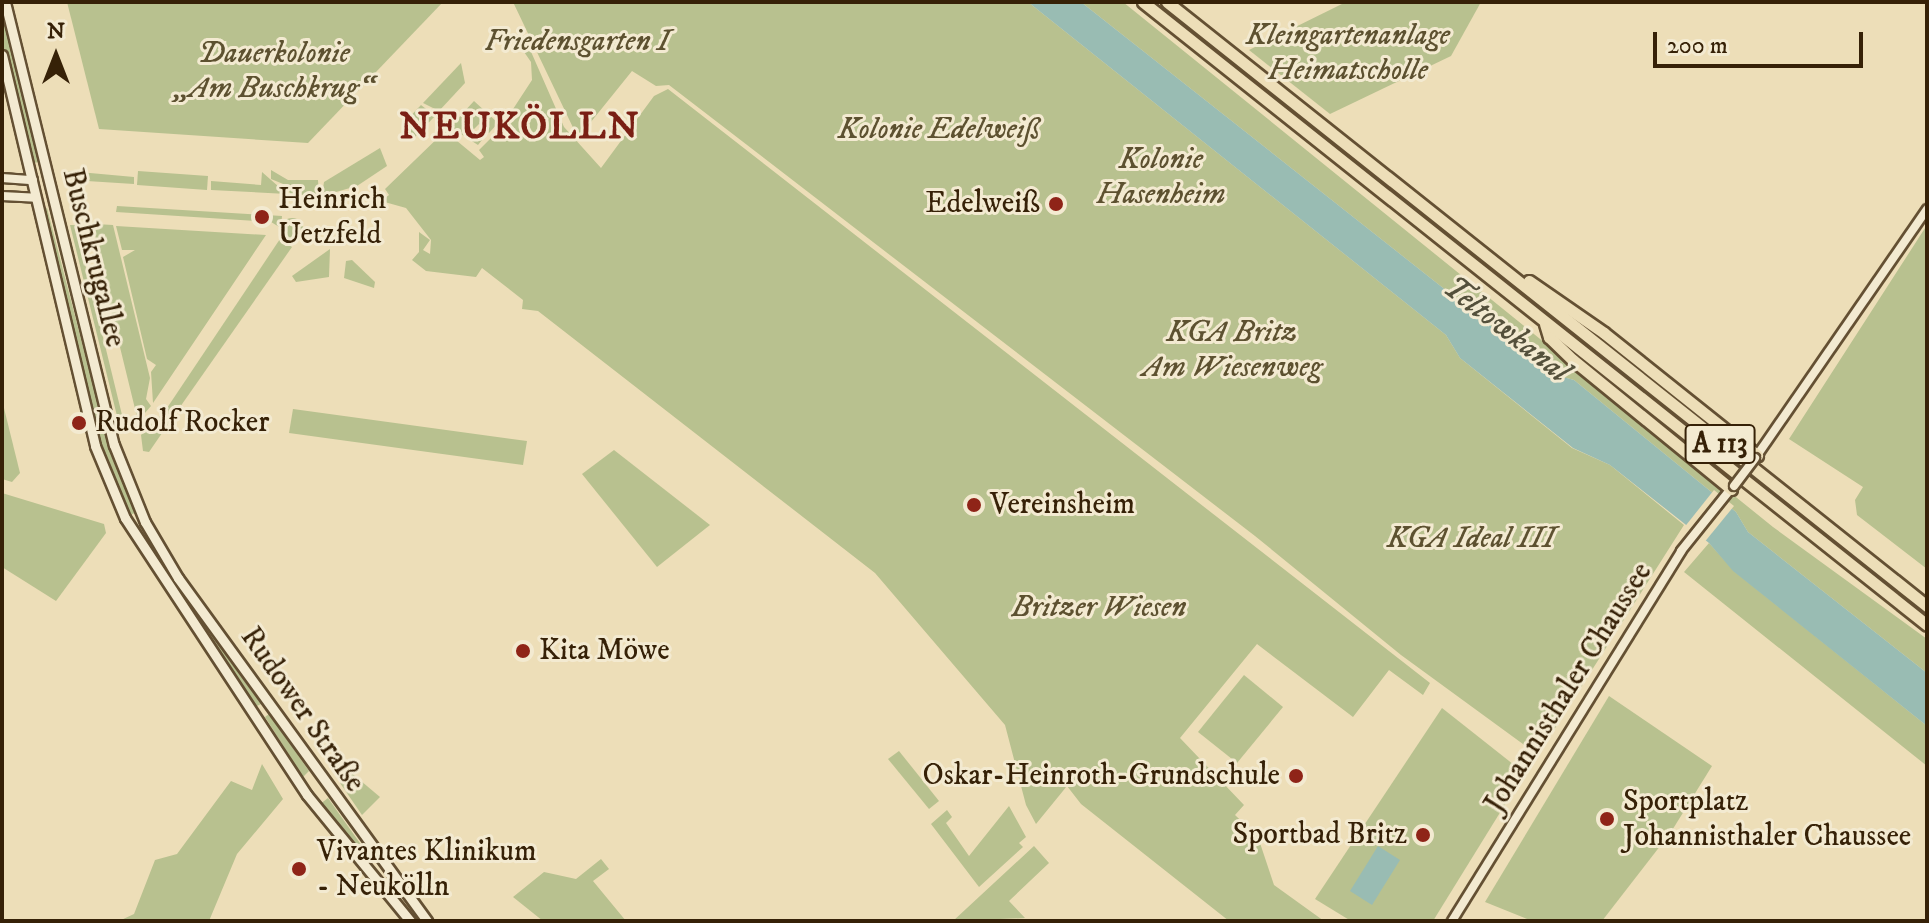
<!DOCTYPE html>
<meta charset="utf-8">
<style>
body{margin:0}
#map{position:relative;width:1929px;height:923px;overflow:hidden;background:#eddeb8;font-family:"IM FELL DW Pica",serif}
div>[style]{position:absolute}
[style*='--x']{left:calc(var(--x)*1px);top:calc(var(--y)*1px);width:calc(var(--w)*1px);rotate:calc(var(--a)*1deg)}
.green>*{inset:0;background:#b8c18f}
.round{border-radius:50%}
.water>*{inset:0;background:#99bcb3}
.pier>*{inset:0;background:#eddeb8}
.roads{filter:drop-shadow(2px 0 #645033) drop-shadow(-2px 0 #645033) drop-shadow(0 2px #645033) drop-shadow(0 -2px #645033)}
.tertiary>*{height:8px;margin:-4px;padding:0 4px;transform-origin:4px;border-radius:4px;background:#f3ead1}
.secondary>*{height:9px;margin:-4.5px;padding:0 4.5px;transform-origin:4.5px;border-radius:4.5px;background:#f3ead1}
.motorway>*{height:11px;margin:-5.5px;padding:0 5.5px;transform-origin:5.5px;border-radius:5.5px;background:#eddeb8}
.bridges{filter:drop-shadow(2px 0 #645033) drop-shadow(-2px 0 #645033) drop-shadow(0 2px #645033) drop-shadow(0 -2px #645033)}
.tertiary-bridge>*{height:8px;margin:-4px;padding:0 4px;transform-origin:4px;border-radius:4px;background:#f3ead1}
.dots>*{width:22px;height:22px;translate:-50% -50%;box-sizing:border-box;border:4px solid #f3ead1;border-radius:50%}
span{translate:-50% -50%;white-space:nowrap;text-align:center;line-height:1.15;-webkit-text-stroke:6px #f3ead1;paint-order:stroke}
.shield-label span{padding:2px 6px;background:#f3ead1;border:2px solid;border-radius:6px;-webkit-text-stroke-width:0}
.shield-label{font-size:28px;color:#362107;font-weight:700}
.park-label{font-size:30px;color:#5d5130;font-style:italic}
.poi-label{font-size:30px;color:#362107}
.left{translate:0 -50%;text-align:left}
.right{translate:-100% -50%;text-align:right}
.street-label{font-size:30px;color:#362107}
.water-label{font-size:32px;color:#54503b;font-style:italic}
.district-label{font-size:38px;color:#7a1f14;font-weight:700;letter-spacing:2px}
.frame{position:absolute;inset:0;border:4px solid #362107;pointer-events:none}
.north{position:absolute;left:16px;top:16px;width:80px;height:80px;-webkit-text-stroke:6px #f3ead1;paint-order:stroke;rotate:0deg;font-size:22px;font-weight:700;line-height:32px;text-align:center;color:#362107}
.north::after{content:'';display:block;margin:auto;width:28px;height:36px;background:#362107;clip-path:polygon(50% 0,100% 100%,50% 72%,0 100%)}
.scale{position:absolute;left:1653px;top:32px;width:210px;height:36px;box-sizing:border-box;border:4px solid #362107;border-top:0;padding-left:10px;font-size:24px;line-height:28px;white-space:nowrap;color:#362107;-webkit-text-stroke:6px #f3ead1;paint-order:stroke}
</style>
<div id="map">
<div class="green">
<div style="clip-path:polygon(67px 2px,443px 2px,308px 143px,99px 129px)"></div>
<div style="clip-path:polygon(513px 2px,1028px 2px,1446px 335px,1460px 358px,1572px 448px,1610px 465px,1684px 525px,1538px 755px,1401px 655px,1255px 536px,669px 85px,656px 86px,632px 71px,578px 138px)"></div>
<div style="clip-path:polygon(1081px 2px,1123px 2px,1773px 527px,1927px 639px,1927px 673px,1748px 532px,1736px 512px,1574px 380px,1552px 374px)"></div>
<div style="clip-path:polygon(1346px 2px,1481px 2px,1451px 56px,1330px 114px,1249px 50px)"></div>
<div style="clip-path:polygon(2px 11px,39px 162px,34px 163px,2px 44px)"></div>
<div style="clip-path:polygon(517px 34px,525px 38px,564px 127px,601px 168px,654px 96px,668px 89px,1430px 683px,1423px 695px,1389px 670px,1353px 717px,1257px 644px,1180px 738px,1244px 805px,1235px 815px,1258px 837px,1274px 885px,1324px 921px,1229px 921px,1081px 804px,1067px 786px,1036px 824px,1026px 805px,1005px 725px,875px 573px,538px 311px,522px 309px,523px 300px,482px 268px,476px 277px,426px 271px,412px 260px,419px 252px,419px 232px,430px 240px,423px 250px,430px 254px,431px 240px,406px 208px,381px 201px,389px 195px,385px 189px,445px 131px,480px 160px,484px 157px,479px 150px,494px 135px,502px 134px,500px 129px,532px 80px,531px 62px,522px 49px,526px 44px)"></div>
<div style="clip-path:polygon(461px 63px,465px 83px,439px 111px,423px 103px)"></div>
<div style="clip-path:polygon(474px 101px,498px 123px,489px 133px,479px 124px,473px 130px,482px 140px,478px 145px,450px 127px)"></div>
<div style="clip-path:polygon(421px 105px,435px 116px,415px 137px,402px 125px)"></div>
<div style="clip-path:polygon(380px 148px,387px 166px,357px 186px,322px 196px,324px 182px)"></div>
<div style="clip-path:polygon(271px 170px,288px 180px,318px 180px,319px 196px,290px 194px,288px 186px,271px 179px)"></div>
<div style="clip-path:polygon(68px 171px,134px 177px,134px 184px,71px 180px)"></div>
<div style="clip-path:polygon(138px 171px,208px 176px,207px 190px,137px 185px)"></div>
<div style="clip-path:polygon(262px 172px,287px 194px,211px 190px,211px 181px,261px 185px)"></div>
<div style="clip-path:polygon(117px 206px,282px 216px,281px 228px,271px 222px,116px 212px)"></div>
<div style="clip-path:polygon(47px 208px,109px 447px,135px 513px,130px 515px,101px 444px,43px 209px)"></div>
<div class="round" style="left:281px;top:218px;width:22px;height:22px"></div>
<div style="clip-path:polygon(95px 224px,113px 225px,150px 378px,146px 399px,151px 406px,138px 421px,96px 249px)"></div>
<div style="clip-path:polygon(70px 225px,81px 225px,82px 251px,123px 419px,118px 420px)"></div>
<div style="clip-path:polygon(1927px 225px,1927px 569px,1857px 515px,1855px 500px,1863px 487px,1789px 439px)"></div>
<div style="clip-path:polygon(116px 226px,266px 235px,153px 403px,151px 372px,156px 365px,147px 359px,123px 257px,135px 250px,122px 250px)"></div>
<div style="clip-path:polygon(280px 239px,292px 247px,173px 417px,165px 411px)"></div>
<div style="clip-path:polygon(330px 249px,329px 277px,296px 282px,292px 276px)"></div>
<div style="clip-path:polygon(352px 260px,375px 282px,374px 288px,344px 278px,346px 261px)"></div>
<div style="clip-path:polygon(2px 400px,20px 473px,12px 482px,2px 479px)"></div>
<div style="clip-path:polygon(293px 409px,527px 441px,523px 465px,289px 433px)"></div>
<div style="clip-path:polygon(162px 414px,171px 420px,149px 452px,143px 451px,141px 435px)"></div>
<div style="clip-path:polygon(614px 450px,710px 525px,657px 567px,582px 474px)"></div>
<div style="clip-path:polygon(2px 493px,104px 524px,106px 533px,56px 601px,2px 567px)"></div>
<div style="clip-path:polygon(1709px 543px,1734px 571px,1927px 726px,1927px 766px,1684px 572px)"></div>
<div style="clip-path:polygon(175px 586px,261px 704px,257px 706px,236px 681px)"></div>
<div style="clip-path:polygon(1244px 675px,1283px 707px,1237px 763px,1198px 732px)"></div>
<div style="clip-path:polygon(1609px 696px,1712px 766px,1671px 832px,1602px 921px,1532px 921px,1485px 902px)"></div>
<div style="clip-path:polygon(1442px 708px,1523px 772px,1522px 777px,1433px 921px,1351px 921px,1315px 899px)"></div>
<div style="clip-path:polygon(269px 714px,309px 771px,303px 777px,265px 717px)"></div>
<div style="clip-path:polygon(899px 751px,939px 801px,929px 809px,888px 759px)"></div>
<div style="clip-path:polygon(262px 764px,283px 799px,237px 854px,209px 921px,119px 921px,134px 914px,155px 860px,177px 854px,231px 781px,252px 790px)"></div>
<div style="clip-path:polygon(348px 770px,380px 797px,362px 815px,340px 783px)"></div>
<div style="clip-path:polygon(328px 798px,362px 846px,356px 851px,319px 805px)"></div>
<div style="clip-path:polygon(1009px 806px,1026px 837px,1019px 843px,1023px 847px,979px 887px,931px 824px,947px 810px,952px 817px,946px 823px,969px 856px)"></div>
<div style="clip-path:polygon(1034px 846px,1049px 863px,1009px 901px,1025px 918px,953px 921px)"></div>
<div style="clip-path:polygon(601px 859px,609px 869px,593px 881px,626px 921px,543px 921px,513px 897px,544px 872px,576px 879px)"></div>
</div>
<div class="water">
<div style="clip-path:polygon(1028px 2px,1081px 2px,1552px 374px,1574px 380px,1736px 512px,1748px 532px,1927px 673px,1927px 726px,1733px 571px,1709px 543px,1610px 465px,1573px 448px,1460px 358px,1446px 335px)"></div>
<div style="clip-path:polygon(1378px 846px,1400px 860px,1372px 905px,1350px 891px)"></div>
</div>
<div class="pier">
<div style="clip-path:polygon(1714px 490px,1734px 506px,1703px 544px,1683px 529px)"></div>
</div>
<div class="roads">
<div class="tertiary">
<div style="--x:2;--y:178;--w:31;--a:4"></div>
<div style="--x:2;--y:196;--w:34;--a:3"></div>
<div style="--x:1756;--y:457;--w:301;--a:-55.4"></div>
<div style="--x:1452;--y:921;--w:435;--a:-58.2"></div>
<div style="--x:1681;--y:551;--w:83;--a:-51.3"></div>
</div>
<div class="secondary">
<div style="--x:5;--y:2;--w:456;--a:76.2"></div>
<div style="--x:114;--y:445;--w:83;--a:68.1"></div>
<div style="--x:145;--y:522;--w:65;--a:59.5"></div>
<div style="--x:178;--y:578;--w:424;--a:54"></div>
<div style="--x:2;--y:55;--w:402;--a:76.6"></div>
<div style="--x:95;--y:446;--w:78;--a:67.4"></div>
<div style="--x:125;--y:518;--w:331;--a:56.7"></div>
<div style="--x:307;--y:795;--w:163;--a:50.7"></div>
</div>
<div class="motorway">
<div style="--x:1143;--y:2;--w:1001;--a:38.47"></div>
<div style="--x:1167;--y:2;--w:971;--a:38.48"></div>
<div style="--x:1529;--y:281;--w:91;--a:34.7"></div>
<div style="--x:1604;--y:333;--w:196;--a:38.6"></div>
<div style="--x:1545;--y:324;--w:14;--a:73"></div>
<div style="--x:1549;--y:337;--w:33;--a:44"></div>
<div style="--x:1573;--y:360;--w:204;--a:39.2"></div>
</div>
</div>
<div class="bridges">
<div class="tertiary-bridge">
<div style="--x:1734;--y:486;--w:35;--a:-53"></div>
</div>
</div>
<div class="dots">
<div style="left:1056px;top:204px;background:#8f2418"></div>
<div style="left:262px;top:217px;background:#8f2418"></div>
<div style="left:79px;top:423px;background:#8f2418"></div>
<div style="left:974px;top:505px;background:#8f2418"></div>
<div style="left:523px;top:651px;background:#8f2418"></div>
<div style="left:1296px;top:776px;background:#8f2418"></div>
<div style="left:1607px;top:819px;background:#8f2418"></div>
<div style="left:1423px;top:835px;background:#8f2418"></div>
<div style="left:299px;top:869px;background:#8f2418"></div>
</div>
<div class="shield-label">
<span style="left:1720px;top:444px">A 113</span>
</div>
<div class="park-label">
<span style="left:1348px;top:53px">Kleingartenanlage<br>Heimatscholle</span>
<span style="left:577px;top:42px">Friedensgarten I</span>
<span style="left:274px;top:71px">Dauerkolonie<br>„Am Buschkrug“</span>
<span style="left:939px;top:130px">Kolonie Edelweiß</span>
<span style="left:1161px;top:177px">Kolonie<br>Hasenheim</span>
<span style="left:1232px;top:350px">KGA Britz<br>Am Wiesenweg</span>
<span style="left:1471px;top:539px">KGA Ideal III</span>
<span style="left:1099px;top:608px">Britzer Wiesen</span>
</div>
<div class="poi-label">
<span class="left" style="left:278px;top:217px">Heinrich<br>Uetzfeld</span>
<span class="right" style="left:1040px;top:204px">Edelweiß</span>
<span class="left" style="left:95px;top:423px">Rudolf Rocker</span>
<span class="left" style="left:990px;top:505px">Vereinsheim</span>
<span class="left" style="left:539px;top:651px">Kita Möwe</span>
<span class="right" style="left:1280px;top:776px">Oskar-Heinroth-Grundschule</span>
<span class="left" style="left:1623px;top:819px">Sportplatz<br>Johannisthaler Chaussee</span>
<span class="right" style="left:1407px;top:835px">Sportbad Britz</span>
<span class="left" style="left:317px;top:869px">Vivantes Klinikum<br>- Neukölln</span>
</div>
<div class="street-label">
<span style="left:93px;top:258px;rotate:76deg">Buschkrugallee</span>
<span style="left:1569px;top:688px;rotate:-58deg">Johannisthaler Chaussee</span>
<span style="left:302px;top:710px;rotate:55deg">Rudower Straße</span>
</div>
<div class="water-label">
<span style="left:1506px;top:330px;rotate:38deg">Teltowkanal</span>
</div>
<div class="district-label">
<span style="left:520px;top:128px">NEUKÖLLN</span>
</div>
<div class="frame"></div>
<div class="north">N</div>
<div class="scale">200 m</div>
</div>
